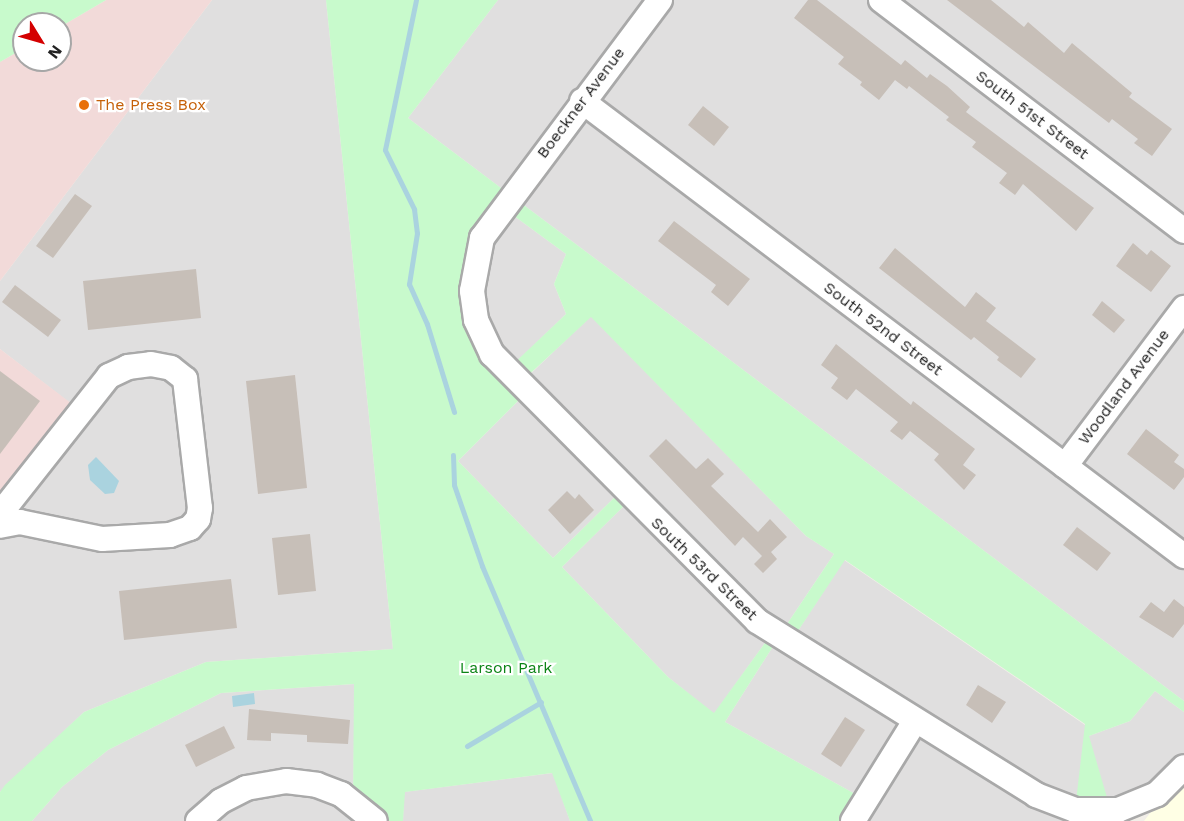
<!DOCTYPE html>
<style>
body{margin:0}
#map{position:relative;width:1184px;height:821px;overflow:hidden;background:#f2efe9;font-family:"Work Sans",sans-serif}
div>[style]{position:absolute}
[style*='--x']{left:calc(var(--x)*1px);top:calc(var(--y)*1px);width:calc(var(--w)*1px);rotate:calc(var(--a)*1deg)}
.residential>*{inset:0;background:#e0dfdf}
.commercial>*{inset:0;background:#f2dad9}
.education>*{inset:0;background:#ffffe5}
.park>*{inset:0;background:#c8facc}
.water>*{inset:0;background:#aad3df}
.stream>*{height:5px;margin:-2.5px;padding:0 2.5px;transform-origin:2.5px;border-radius:2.5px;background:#aad3df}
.building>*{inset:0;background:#c7bfb8}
.roads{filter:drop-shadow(2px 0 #a9a9a9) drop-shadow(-2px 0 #a9a9a9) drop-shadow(0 2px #a9a9a9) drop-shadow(0 -2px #a9a9a9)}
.minor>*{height:24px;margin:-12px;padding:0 12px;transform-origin:12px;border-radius:12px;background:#fff}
.dots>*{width:16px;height:16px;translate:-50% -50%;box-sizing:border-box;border:3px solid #fff;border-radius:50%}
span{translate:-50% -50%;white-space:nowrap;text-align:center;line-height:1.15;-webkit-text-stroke:4.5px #fff;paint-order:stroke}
.street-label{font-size:16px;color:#222}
.food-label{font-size:16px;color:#c56008}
.left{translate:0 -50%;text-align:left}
.park-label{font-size:16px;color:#0c8416}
.north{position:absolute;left:12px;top:12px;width:60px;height:60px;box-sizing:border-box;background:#fff;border:2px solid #a7a7a7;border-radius:50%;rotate:127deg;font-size:16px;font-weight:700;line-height:24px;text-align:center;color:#222}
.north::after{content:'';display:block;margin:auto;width:21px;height:27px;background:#d40000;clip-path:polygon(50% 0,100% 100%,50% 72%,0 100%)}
</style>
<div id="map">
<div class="residential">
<div style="clip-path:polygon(212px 0,326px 0,393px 649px,206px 662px,84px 712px,0 792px,0 514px,79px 410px,0 349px,0 281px)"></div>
<div style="clip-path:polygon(498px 0,1184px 0,1184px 701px,408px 118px)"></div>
<div style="clip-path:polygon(502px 207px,566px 254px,554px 284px,566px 314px,507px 371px,475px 312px)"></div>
<div style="clip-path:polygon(591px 316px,806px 536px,834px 554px,779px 636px,790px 643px,844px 560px,1085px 725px,1089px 736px,1130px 721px,1155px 691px,1184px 712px,1184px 767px,1122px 821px,853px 821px,866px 800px,725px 722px,779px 637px,772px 633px,714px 714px,668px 677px,562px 567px,632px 498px,623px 489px,553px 558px,458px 461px,527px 392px,520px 384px)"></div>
<div style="clip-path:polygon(355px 684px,353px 802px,375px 821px,32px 821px,62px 787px,108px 750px,221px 693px)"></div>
<div style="clip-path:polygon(553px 773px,570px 821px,403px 821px,404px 792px)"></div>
</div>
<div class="commercial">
<div style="clip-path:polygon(106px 0,212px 0,0 281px,0 62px,24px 48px,24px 60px,60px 60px,60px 27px)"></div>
<div style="clip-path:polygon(0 349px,80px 410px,0 514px)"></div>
</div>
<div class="education">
<div style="clip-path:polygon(1184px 769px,1184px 821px,1144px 821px)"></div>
</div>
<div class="park">
<div style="clip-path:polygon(0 0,106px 0,60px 27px,24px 24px,24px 48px,0 62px)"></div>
<div style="clip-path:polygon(evenodd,326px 0,498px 0,408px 118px,1184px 701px,1184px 712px,1155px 691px,1130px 721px,1089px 736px,1111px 811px,1075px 810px,1085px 724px,845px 560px,790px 643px,779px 637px,725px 722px,866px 800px,853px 821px,570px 821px,552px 773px,405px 792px,403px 821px,375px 821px,353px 803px,354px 684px,221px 693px,108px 750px,62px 787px,32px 821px,0 821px,0 792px,5px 785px,84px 712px,206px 662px,393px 649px,326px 0,502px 207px,566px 254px,554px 284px,566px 314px,507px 370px,472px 278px,502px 207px,326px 0,591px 317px,806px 536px,834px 554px,779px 636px,773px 632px,714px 713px,668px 677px,562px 567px,632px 498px,623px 489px,553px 558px,458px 461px,527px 392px,520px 383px,591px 317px)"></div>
</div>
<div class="water">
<div style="clip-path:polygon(96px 457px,119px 481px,114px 493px,105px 494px,90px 480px,88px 465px)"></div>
<div style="clip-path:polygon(254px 693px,255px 704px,233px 707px,232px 696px)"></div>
</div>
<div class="stream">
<div style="--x:416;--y:0;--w:153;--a:101.7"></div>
<div style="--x:385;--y:150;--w:66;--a:63.8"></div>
<div style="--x:414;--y:209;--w:24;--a:83"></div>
<div style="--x:417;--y:233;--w:52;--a:98.9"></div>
<div style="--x:409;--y:284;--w:44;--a:65.8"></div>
<div style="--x:427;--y:324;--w:92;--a:72.9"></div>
<div style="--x:453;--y:455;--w:30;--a:88"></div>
<div style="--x:454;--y:485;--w:86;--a:70.9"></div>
<div style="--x:482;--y:566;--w:277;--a:67"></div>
<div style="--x:467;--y:746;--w:86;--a:-30.7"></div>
</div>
<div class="building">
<div style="clip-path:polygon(808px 0,817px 0,901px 65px,905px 60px,927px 78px,930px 74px,947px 86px,970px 107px,966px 112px,1094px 208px,1076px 231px,1023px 184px,1015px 195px,999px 183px,1007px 173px,972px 147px,976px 142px,946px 120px,949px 117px,909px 86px,907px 89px,895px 80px,879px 100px,860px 85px,862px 82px,838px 64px,844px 57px,794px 18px)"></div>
<div style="clip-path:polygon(947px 0,991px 0,1024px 27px,1028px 22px,1064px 53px,1072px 43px,1132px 93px,1129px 97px,1172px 129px,1152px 156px,1134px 143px,1138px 139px,1112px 119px,1109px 123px)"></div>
<div style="clip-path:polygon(703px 106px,729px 127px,714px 146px,688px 125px)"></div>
<div style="clip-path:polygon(75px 194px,92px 206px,53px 258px,36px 246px)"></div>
<div style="clip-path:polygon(674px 221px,750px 279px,728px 306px,711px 292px,716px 285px,658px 241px)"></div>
<div style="clip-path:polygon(1133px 243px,1147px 255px,1151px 250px,1171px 266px,1151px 292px,1116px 266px)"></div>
<div style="clip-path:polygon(895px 248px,965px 307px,976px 292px,996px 308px,986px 321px,1036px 359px,1021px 378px,997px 360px,999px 357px,974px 337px,971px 340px,879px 268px)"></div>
<div style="clip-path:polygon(196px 269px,201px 318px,88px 330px,83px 281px)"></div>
<div style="clip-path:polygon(15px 285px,61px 320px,48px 337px,2px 302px)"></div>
<div style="clip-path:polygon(1102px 301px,1125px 320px,1114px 333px,1092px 315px)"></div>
<div style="clip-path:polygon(836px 344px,911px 405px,913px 401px,975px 449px,963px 465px,976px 475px,964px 490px,934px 460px,939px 454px,910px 431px,902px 440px,890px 431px,898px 422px,856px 389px,847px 400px,831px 388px,838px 378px,821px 365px)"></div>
<div style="clip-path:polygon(0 371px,40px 401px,0 454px)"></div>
<div style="clip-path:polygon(295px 375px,307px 488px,258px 494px,246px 381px)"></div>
<div style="clip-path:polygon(1146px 429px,1179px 455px,1174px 462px,1184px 469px,1184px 477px,1174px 490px,1127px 454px)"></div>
<div style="clip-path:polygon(666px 439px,696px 469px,708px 458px,724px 474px,711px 486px,758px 532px,770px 519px,787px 537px,771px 552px,777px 559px,763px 573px,754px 564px,762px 556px,743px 537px,735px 546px,649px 456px)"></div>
<div style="clip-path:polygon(567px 491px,575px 499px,579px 494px,594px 510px,570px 534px,548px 510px)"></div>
<div style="clip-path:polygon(1077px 527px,1111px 553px,1097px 571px,1063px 545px)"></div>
<div style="clip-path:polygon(310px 534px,316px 591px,278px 595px,272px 538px)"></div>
<div style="clip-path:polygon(231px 579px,237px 628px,124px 640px,119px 591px)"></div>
<div style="clip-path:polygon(1174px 599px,1184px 607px,1184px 624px,1173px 638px,1139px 617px,1151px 602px,1164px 612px)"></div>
<div style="clip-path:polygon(978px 685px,1006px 702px,992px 723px,966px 705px)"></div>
<div style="clip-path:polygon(249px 709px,350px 720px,348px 744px,307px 742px,307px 735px,271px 733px,271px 741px,247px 740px)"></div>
<div style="clip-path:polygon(845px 717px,865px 730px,841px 767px,821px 754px)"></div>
<div style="clip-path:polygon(224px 726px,235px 748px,196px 767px,185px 745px)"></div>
</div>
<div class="roads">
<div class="minor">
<div style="--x:660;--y:0;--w:297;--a:126.8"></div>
<div style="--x:482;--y:238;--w:54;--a:100.7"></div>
<div style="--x:472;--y:291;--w:29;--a:82"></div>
<div style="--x:476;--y:320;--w:38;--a:65"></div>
<div style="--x:492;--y:354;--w:376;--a:45.2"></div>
<div style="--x:757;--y:621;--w:329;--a:31.9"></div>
<div style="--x:1036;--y:795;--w:42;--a:21"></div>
<div style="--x:1075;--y:810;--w:43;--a:0"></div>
<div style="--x:1118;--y:810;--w:42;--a:-22.3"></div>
<div style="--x:1157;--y:794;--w:38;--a:-45"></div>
<div style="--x:881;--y:0;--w:381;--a:37.3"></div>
<div style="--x:582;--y:101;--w:755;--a:37.08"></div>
<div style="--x:1065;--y:466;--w:198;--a:-53"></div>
<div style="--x:0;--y:514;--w:176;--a:-51.7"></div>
<div style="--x:109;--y:376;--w:21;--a:-25"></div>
<div style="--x:128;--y:367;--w:23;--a:-7"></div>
<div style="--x:151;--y:364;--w:20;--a:11"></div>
<div style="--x:171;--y:368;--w:18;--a:38"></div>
<div style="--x:185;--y:379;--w:130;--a:83.4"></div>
<div style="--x:200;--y:508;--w:11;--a:100"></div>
<div style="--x:198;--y:519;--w:12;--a:132"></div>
<div style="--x:190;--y:528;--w:21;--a:161"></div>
<div style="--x:170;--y:535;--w:68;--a:176.6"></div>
<div style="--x:102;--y:539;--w:84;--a:-168.3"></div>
<div style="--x:20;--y:522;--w:20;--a:169"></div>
<div style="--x:198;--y:821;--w:30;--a:-41"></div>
<div style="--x:221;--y:801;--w:28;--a:-27"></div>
<div style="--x:246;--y:788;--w:41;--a:-9.9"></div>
<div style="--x:286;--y:781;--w:31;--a:7"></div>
<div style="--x:317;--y:785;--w:26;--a:21"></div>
<div style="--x:341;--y:794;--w:43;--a:38.5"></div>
<div style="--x:853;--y:821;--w:118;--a:-58.2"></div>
</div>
</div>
<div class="dots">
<div style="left:84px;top:105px;background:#e8710a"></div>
</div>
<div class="street-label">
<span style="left:581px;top:103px;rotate:-53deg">Boeckner Avenue</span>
<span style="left:1032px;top:115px;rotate:37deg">South 51st Street</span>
<span style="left:883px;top:329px;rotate:37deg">South 52nd Street</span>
<span style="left:1124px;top:387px;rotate:-53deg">Woodland Avenue</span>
<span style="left:704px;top:569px;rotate:44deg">South 53rd Street</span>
</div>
<div class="food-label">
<span class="left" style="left:96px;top:105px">The Press Box</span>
</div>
<div class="park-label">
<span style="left:506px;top:668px">Larson Park</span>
</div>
<div class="north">N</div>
</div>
